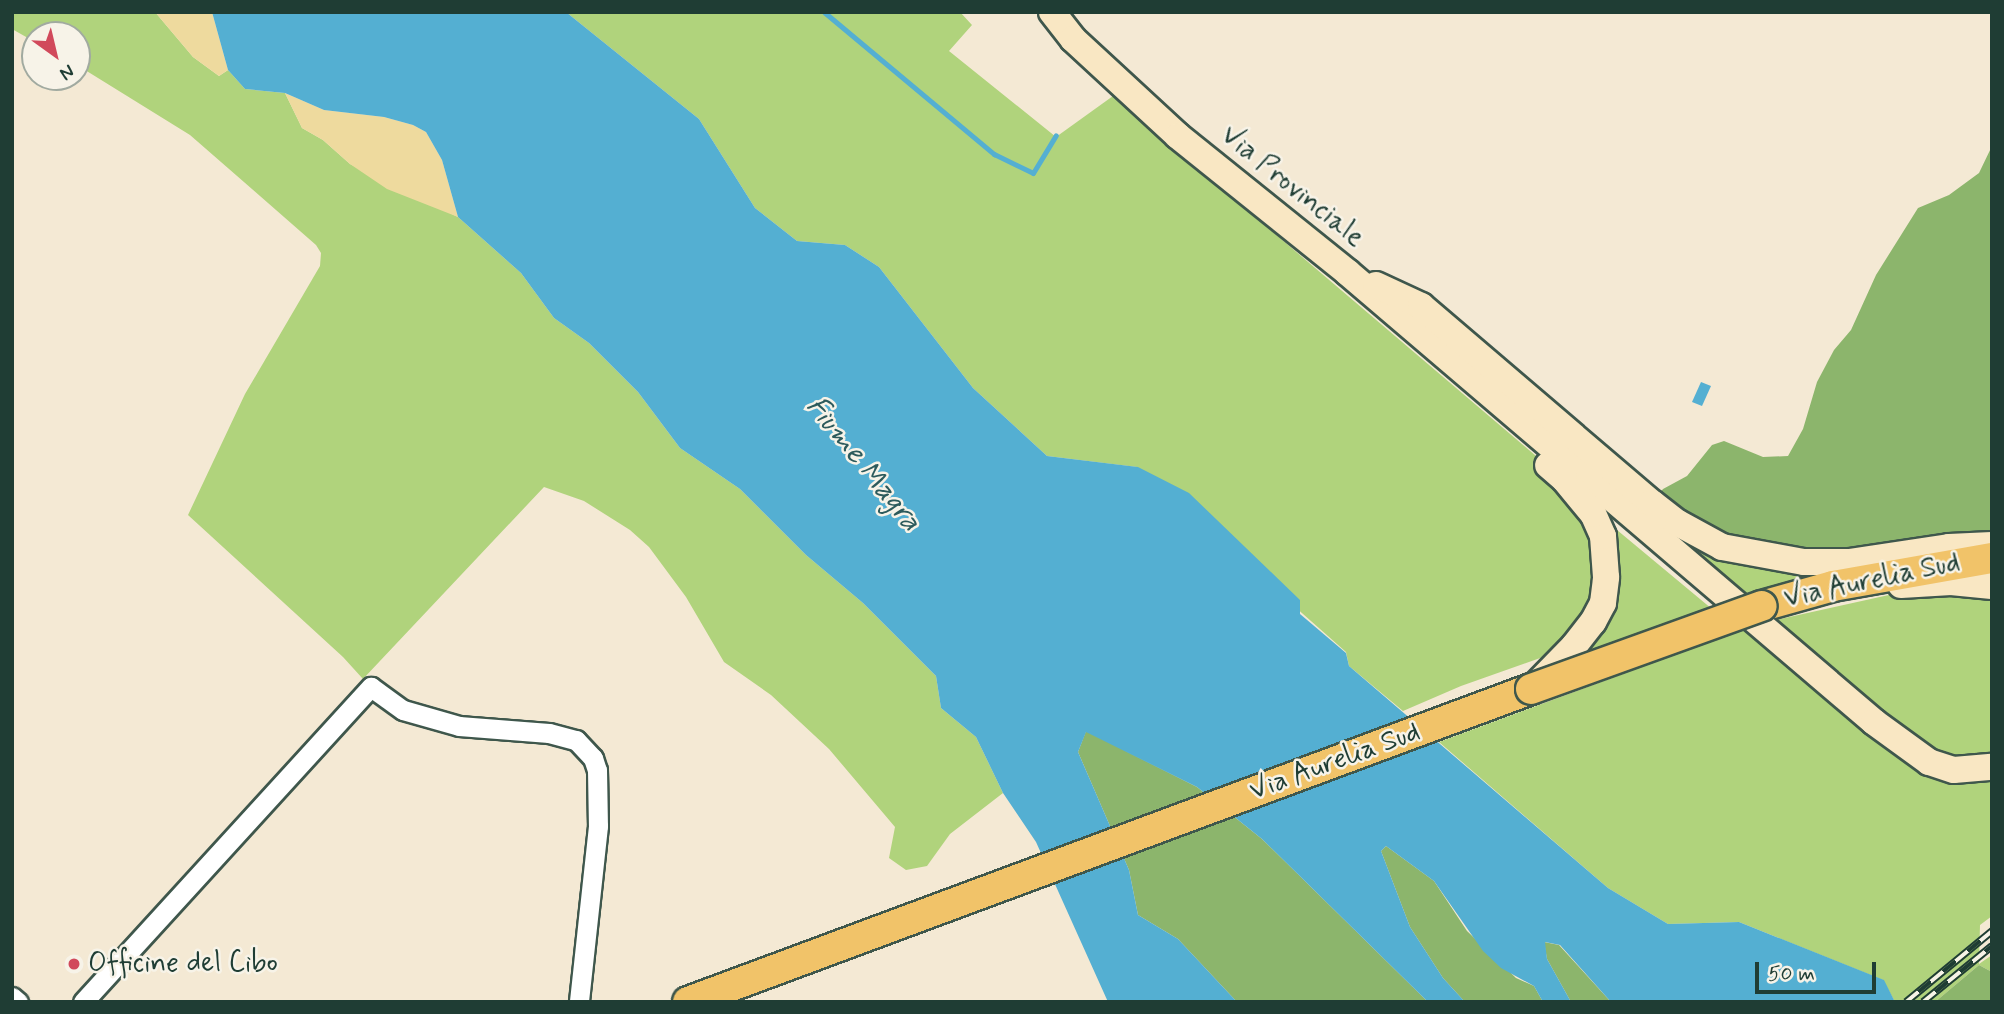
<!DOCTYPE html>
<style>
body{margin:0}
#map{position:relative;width:2004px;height:1014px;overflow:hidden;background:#f4e9d4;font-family:Mynerve,sans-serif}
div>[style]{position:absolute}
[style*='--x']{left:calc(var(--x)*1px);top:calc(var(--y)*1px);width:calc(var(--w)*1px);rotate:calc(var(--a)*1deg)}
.green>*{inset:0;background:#b0d37c}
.forest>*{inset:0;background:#8cb56c}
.sand>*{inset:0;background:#eeda9e}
.water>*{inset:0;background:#54afd2}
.stream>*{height:5px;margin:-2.5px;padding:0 2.5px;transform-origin:2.5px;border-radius:2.5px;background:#54afd2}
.roads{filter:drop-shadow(2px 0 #3f574c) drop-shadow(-2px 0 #3f574c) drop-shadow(0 2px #3f574c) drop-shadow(0 -2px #3f574c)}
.street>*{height:19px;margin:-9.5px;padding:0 9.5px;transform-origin:9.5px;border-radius:9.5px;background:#fff}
.secondary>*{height:26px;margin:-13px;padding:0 13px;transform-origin:13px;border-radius:13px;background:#f9e7c3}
.primary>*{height:30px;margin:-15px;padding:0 15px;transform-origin:15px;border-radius:15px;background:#f1c369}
.rail>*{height:8px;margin-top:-4px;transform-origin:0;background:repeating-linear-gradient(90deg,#f7f3e8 0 16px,#1f3d34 0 32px);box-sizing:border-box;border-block:2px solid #1f3d34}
.bridges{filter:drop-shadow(2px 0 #3f574c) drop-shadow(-2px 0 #3f574c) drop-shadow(0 2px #3f574c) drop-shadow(0 -2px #3f574c)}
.primary-bridge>*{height:30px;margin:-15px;padding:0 15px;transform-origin:15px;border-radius:15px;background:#f1c369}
.dots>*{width:19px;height:19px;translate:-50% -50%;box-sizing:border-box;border:4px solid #f7f3e8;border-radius:50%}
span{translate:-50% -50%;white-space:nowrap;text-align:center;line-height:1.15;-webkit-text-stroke:5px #f7f3e8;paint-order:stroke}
.street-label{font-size:28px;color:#1f3d34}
.poi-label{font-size:28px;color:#1f3d34}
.left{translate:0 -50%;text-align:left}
.water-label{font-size:30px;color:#2c5a5c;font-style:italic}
.frame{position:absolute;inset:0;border:14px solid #1f3d34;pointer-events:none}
.north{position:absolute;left:21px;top:21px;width:70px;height:70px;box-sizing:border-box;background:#f7f3e8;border:2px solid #a1aaa0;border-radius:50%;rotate:146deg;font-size:19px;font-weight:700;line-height:28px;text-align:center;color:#1f3d34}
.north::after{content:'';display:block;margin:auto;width:24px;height:32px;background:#d1495b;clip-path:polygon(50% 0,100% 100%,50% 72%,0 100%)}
.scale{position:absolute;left:1755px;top:962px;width:121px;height:32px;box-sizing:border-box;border:4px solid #1f3d34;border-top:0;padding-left:9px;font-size:21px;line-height:24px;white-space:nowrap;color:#1f3d34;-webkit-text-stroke:5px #f7f3e8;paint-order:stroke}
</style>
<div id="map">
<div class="green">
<div style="clip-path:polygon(12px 12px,155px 12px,193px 57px,219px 76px,228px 70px,245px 89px,285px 93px,302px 128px,323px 140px,350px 164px,458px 217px,521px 273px,554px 318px,589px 343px,638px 392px,680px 448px,740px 489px,806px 555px,863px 603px,936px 676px,941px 708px,976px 737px,1003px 793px,950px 834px,927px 866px,906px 870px,889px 858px,895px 827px,829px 749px,771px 695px,724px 662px,686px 597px,649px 547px,630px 530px,584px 501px,544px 487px,363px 679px,343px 657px,188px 515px,245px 394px,320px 266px,321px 253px,316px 245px,190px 135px,77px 65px,77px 35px,35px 35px,35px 42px,12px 29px)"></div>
<div style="clip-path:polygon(566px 12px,960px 12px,972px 25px,949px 51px,1056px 137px,1113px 96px,1563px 479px,1592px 515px,1602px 602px,1574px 646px,1461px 686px,1403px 711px,1349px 666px,1346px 652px,1137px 467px,1047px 456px,973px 388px,879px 267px,845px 245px,797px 241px,755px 208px,699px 119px)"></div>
<div style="clip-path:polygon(1611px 525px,1718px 614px,1582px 660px,1607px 626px,1616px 598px,1620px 573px)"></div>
<div style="clip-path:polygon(1685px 542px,1742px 562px,1788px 572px,1808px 571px,1813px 580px,1743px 598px)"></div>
<div style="clip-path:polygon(1925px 587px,1992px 593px,1992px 755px,1973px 761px,1929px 754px,1767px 622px)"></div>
<div style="clip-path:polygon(1747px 628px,1909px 765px,1928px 774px,1992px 777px,1992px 916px,1980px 925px,1979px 964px,1992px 955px,1992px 972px,1979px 965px,1935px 1002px,1895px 1002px,1883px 980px,1739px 922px,1668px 924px,1608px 888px,1439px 742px)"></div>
</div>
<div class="forest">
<div style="clip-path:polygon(1992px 146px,1992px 545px,1768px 557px,1652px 503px,1663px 489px,1687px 476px,1712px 445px,1724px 441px,1763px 457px,1788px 456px,1803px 429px,1817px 382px,1834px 350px,1851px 330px,1876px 275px,1918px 208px,1949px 195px,1979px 173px)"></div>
<div style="clip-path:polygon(1086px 731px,1197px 787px,1262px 839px,1428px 1002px,1237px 1002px,1178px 939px,1138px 915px,1129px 870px,1078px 752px)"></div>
<div style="clip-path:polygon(1386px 846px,1434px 881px,1467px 931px,1516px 978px,1534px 986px,1543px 1002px,1465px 1002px,1443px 978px,1410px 927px,1381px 851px)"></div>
<div style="clip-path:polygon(1544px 942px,1559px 945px,1611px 1002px,1571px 1002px,1547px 959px)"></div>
<div style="clip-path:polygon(1979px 965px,1992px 972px,1992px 1002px,1935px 1002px)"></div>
</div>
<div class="sand">
<div style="clip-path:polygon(155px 12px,212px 12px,228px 70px,219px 76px,193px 57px)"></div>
<div style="clip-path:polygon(285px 93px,324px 110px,384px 117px,413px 125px,426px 132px,442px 160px,458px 217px,387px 189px,350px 164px,323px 140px,302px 128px)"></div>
</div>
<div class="water">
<div style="clip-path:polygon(212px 12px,566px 12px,699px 119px,755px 208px,797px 241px,845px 245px,879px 267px,973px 388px,1047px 456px,1138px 467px,1189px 493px,1300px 600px,1300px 614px,1346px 653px,1349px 666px,1608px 888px,1668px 924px,1739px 922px,1884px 980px,1895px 1002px,1611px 1002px,1560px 945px,1545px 942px,1547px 959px,1571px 1002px,1543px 1002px,1534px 986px,1501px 968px,1483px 951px,1434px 881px,1386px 846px,1381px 851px,1410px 927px,1443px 978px,1465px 1002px,1428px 1002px,1262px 839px,1197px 787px,1086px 732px,1078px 752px,1129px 870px,1138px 915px,1178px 939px,1237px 1002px,1108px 1002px,1036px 842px,1003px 793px,976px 737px,941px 708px,936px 676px,863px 603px,806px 555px,740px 489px,680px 448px,638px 392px,589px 343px,554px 318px,521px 273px,458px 217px,442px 160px,426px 132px,413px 125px,384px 117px,324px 110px,285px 93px,245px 89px,228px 70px)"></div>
<div style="clip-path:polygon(1701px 382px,1711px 386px,1702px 406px,1692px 402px)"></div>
</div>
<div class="stream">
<div style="--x:824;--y:12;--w:222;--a:39.9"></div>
<div style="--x:994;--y:154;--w:43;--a:26"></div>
<div style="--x:1033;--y:173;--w:44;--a:-58.8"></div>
</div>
<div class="roads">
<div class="street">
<div style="--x:12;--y:997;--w:8;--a:40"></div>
<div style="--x:83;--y:1002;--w:427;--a:-47.6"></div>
<div style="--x:371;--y:687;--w:39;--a:36"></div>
<div style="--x:403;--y:710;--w:58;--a:15.9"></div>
<div style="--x:459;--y:726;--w:90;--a:4.4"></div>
<div style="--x:549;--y:733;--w:28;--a:15"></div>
<div style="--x:576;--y:740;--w:25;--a:47"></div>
<div style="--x:593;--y:758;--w:13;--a:72"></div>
<div style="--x:597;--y:770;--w:56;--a:89"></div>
<div style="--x:598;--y:826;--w:177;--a:96.2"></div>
</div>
<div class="secondary">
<div style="--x:1052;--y:12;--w:34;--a:52"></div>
<div style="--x:1073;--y:39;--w:143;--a:42.7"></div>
<div style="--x:1178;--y:136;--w:217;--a:38.8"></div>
<div style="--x:1347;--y:272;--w:693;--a:40.49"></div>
<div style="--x:1874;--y:722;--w:68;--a:36"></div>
<div style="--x:1929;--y:762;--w:26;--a:18"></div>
<div style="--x:1954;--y:770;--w:38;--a:-5"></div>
<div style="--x:1376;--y:285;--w:50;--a:25"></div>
<div style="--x:1421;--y:306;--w:304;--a:40.5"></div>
<div style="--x:1652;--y:503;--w:33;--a:38"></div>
<div style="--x:1678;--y:523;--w:50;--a:28.6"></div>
<div style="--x:1722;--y:547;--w:83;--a:10.4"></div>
<div style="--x:1804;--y:562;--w:45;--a:0"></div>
<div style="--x:1849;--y:562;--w:101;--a:-8.5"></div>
<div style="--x:1949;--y:547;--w:43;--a:-2.7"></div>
<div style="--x:1901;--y:585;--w:50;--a:-3.4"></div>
<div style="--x:1951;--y:582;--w:41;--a:5.6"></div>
<div style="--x:1533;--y:688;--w:59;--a:-45.7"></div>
<div style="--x:1574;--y:646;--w:31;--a:-52"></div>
<div style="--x:1593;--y:622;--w:21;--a:-62"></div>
<div style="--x:1603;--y:603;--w:26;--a:-83"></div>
<div style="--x:1606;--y:577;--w:41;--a:-94.2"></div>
<div style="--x:1603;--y:536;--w:24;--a:-114"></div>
<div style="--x:1593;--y:514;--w:45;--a:-129.6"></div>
<div style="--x:1564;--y:479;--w:21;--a:-139"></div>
</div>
<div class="primary">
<div style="--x:1762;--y:606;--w:74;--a:-15.7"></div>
<div style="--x:1833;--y:586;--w:161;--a:-10"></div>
<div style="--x:688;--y:1002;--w:899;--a:-20.37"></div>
</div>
</div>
<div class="rail">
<div style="--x:1906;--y:1002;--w:112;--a:-39.5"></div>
<div style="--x:1923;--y:1002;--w:89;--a:-39.1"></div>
</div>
<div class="bridges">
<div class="primary-bridge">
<div style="--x:1531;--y:689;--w:245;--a:-19.8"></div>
</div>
</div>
<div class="dots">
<div style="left:74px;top:964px;background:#d1495b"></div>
</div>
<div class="street-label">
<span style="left:1292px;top:187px;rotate:39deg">Via Provinciale</span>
<span style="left:1872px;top:581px;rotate:-12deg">Via Aurelia Sud</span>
<span style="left:1335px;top:762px;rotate:-20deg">Via Aurelia Sud</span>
</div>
<div class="poi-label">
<span class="left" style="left:88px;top:964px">Officine del Cibo</span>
</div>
<div class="water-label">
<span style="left:863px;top:464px;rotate:51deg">Fiume Magra</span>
</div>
<div class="frame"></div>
<div class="north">N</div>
<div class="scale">50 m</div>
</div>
